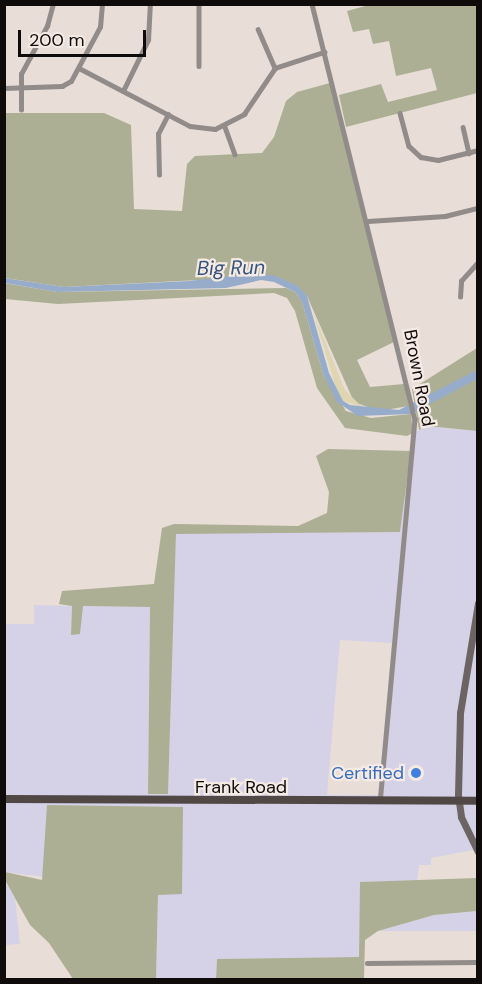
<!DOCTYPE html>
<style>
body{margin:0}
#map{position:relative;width:482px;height:984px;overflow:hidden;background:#e8ddd7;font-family:"DM Sans",sans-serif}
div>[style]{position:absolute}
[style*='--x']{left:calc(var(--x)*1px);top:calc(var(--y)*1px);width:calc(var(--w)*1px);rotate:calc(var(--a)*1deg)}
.industrial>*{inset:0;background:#d5d2e8}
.green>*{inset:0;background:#acaf94}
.sand>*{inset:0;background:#dfd6b1}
.water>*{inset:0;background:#96acca}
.minor>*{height:4.5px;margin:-2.25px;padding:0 2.25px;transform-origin:2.25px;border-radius:2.25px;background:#918b8a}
.secondary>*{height:7px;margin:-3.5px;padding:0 3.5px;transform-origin:3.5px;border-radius:3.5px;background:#6b6462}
.primary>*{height:8px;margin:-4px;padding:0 4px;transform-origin:4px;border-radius:4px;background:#514846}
.dots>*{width:16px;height:16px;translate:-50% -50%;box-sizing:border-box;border:3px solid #f5eae4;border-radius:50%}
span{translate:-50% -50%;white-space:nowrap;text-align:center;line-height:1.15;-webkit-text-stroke:4.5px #f5eae4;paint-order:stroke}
.street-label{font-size:18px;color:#0f0b0a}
.shop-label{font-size:18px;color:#366cbe}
.right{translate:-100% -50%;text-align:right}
.water-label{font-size:20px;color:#34537e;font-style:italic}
.frame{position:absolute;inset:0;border:6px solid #0f0b0a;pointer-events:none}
.scale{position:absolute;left:18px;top:30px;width:128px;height:27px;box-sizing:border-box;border:3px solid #0f0b0a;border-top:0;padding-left:8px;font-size:18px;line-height:21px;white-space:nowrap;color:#0f0b0a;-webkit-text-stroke:4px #f5eae4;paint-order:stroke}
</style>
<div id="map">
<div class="industrial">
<div style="clip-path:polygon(evenodd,428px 426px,477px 431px,477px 854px,473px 850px,431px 858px,431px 865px,419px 865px,417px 881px,361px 882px,359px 957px,217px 959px,216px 980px,156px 979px,158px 894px,182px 894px,5px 872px,5px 624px,34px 624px,34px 605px,72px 606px,71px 634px,80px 633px,82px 606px,150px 607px,148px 793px,168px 794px,176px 533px,400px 532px,413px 433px,428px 426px,340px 640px,392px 643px,378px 795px,327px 795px,340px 640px)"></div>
<div style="clip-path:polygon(4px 880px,15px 898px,20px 944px,5px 945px)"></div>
<div style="clip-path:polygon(477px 911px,477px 931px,378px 931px,434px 915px)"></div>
</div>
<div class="green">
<div style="clip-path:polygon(369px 5px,477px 5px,477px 93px,346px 127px,339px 95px,381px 84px,388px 102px,437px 90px,431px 68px,396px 76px,389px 41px,373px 44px,369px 29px,353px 32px,347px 11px)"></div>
<div style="clip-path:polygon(330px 83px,396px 341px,357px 360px,370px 387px,404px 384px,409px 406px,379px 411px,354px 402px,307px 296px,276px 276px,64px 287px,5px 278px,4px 113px,104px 113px,131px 125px,134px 209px,182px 211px,187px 164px,195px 156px,262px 153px,274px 137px,286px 101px,297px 92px)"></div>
<div style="clip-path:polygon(4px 283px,57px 292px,286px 288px,295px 292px,302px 302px,324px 376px,346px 411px,371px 418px,411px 414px,413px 433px,407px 436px,345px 428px,317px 388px,295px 311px,287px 298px,274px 293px,58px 304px,5px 299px)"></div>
<div style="clip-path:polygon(477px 348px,477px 431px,428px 426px,419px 430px,412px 389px)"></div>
<div style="clip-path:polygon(328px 449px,411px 451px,400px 532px,176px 534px,168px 794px,148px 794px,150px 607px,83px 606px,80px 634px,71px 635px,72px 606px,59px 604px,62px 591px,154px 584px,162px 528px,174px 524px,298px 526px,327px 513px,329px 492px,316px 456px)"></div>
<div style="clip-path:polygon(47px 805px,183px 807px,182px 894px,158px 895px,156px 979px,73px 979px,49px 943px,30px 925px,5px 880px,5px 872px,42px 880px)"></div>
<div style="clip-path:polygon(477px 878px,477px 911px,434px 915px,378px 931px,365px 940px,364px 979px,216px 979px,217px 959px,359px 957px,360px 882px)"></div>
</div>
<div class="sand">
<div style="clip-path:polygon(312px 309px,345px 390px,362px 407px,343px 401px,337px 391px)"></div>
</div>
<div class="water">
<div style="clip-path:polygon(256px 273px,276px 276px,298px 286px,307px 296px,329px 373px,343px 401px,350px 405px,399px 410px,477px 370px,477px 379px,411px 414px,358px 416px,337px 402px,324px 376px,302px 302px,295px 292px,274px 282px,261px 280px,226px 288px,57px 292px,5px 283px,4px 278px,64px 287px,189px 281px)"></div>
</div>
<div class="minor">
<div style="--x:199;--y:4;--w:62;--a:90"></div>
<div style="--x:312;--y:4;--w:428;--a:76.1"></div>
<div style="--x:415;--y:419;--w:383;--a:95.2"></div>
<div style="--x:258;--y:29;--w:43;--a:66.4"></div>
<div style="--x:79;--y:68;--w:125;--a:27.6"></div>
<div style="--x:190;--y:126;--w:25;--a:7"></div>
<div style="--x:215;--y:129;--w:33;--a:-27"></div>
<div style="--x:244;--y:114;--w:55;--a:-56"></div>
<div style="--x:275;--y:68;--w:52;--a:-18.1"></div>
<div style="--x:4;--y:88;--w:58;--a:-2"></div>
<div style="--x:62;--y:86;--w:10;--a:-29"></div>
<div style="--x:71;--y:81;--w:61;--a:-61.8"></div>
<div style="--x:100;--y:27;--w:23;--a:-85"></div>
<div style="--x:123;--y:91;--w:57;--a:-63.9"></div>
<div style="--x:148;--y:40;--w:36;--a:-87"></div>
<div style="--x:21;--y:110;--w:36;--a:-90"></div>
<div style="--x:21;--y:74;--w:55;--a:-61.6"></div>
<div style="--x:47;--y:26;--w:23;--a:-75"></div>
<div style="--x:400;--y:113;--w:34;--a:75"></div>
<div style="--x:409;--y:146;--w:16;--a:43"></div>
<div style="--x:421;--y:157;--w:17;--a:10"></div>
<div style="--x:438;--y:160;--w:41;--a:-14"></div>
<div style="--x:225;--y:127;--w:29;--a:70"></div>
<div style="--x:463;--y:127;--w:27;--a:77"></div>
<div style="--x:159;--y:175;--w:41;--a:-91.4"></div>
<div style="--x:158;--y:134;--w:22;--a:-63"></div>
<div style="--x:368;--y:221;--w:77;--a:-3.7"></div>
<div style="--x:445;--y:216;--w:34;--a:-14"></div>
<div style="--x:460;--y:297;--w:16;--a:-86"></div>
<div style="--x:461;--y:281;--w:25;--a:-48"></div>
<div style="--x:367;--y:963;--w:111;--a:-0.5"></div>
</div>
<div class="secondary">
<div style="--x:478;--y:603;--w:111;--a:99.3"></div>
<div style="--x:460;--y:713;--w:82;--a:91.4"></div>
<div style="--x:458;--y:795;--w:22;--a:82"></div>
<div style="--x:461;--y:817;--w:39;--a:64"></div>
</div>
<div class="primary">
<div style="--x:4;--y:799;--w:474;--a:0.2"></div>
</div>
<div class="dots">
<div style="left:416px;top:773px;background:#3f7fe0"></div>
</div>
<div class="street-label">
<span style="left:419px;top:378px;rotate:79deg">Brown Road</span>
<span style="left:241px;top:787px">Frank Road</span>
</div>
<div class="shop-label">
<span class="right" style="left:404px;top:773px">Certified</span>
</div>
<div class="water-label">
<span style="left:231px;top:268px;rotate:-1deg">Big Run</span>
</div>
<div class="frame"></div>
<div class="scale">200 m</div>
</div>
